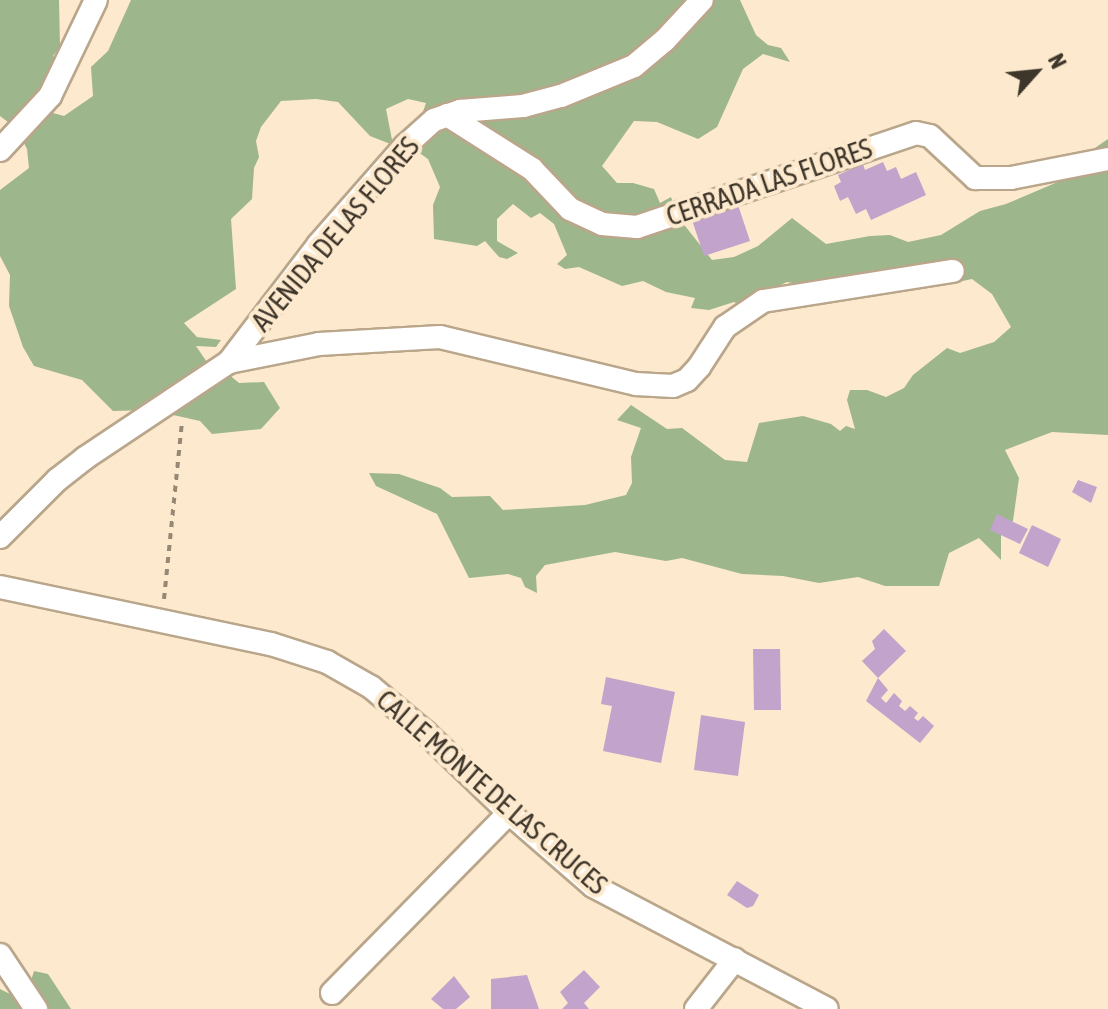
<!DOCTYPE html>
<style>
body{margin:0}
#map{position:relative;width:1108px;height:1009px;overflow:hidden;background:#fde9cd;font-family:"Asap Condensed",sans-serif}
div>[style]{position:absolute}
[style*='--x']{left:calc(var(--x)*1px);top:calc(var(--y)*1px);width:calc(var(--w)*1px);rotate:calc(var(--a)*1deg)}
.forest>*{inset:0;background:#9db68c}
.building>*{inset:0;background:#c1a3cb}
.path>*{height:4px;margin-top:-2px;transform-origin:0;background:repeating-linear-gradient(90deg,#958875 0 6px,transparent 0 12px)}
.roads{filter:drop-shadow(2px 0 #b9a68b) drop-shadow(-2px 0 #b9a68b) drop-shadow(0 2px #b9a68b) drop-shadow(0 -2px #b9a68b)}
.minor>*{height:22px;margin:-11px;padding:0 11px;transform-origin:11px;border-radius:11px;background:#fff}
span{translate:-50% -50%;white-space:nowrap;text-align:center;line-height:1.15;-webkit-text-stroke:8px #fde9cd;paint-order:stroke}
.street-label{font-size:28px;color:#3e362b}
.north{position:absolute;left:996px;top:32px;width:80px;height:80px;-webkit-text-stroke:6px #fde9cd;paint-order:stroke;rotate:63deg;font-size:22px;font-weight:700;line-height:32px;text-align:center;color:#3e362b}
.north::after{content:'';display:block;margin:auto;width:28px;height:36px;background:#3e362b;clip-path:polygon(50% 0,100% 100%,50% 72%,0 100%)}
</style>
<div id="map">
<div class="forest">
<div style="clip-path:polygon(0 0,59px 0,60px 47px,53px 56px,71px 67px,74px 75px,42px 102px,58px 101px,53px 113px,64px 116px,93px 96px,91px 67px,108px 51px,131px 0,740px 0,756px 35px,768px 45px,781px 48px,790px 62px,763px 54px,743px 69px,717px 127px,698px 139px,657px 122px,634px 121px,602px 166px,617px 183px,633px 183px,654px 189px,660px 203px,671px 197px,678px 217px,712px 260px,734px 257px,758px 246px,792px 218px,826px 244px,870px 236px,890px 235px,908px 242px,941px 235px,980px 211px,1006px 204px,1060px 181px,1070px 165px,1108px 139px,1108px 435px,1052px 432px,1005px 450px,1019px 478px,1013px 521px,1001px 533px,1001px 560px,979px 538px,949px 553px,939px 586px,885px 586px,858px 577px,819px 583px,783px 576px,742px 574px,682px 558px,666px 561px,615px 552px,545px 565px,536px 576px,537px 593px,525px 587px,521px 578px,508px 574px,469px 578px,437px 514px,376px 486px,369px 473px,399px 474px,440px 488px,452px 497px,490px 496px,503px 510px,585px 505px,626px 495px,632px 483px,631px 457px,641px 428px,617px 420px,631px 405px,667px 429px,682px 428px,725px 460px,747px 462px,759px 423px,803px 416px,831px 424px,840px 431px,846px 426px,855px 429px,847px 400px,850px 390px,867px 390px,886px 397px,904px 388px,913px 375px,947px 348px,960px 353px,994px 342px,1011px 327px,992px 294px,972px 279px,953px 283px,951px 278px,834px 291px,787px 282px,774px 288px,753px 292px,741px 305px,734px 302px,709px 310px,691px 308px,695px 298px,666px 292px,643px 281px,622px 286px,579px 267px,565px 269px,557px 264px,567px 255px,554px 224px,540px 213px,531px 218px,513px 204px,497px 219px,497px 241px,518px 253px,507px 259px,499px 257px,485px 241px,477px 246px,434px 239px,433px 205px,440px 187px,428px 159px,411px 147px,426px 103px,408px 99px,386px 109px,393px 145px,370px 136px,338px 102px,316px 99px,281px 101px,261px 127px,256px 141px,259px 157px,254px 168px,252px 199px,231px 219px,236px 289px,184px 323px,197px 337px,221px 340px,216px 347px,196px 346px,215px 374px,227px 373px,239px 383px,264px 382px,280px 408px,261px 429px,212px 434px,200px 421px,151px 410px,113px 411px,82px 380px,34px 366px,23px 347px,9px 306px,10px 275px,0 256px,0 190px,29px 168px,27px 149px,17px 129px,0 116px)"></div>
<div style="clip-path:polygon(34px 971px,48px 974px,71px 1009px,0 1009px,0 989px,10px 994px,30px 984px)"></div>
</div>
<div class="building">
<div style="clip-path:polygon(883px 162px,887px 171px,896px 167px,901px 179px,916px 172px,926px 195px,871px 220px,866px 209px,856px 214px,848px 197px,840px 201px,834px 186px,841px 182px,838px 175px,863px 164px,865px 170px)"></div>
<div style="clip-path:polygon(737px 202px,750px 241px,704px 256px,691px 217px)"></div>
<div style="clip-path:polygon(1078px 480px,1097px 487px,1091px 503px,1072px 492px)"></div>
<div style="clip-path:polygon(997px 514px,1028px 529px,1020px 544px,990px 530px)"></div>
<div style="clip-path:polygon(1032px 525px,1061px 539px,1048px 567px,1019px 553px)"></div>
<div style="clip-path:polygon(884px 629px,906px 651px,878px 678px,862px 661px,875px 649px,872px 641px)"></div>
<div style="clip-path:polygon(753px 649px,780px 649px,781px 710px,754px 710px)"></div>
<div style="clip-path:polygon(606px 677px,675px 692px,661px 763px,603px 751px,612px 706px,601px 704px)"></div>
<div style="clip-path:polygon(878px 678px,888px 690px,881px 698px,886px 703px,894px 693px,902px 701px,899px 706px,905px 711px,910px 706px,918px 713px,914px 718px,918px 721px,923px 716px,934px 726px,920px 743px,866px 701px)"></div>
<div style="clip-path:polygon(701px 715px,745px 722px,738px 776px,694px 770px)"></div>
<div style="clip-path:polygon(737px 881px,759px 895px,753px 906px,747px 908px,727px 895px)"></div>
<div style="clip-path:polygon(584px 970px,600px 987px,584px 1003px,589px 1009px,562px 1009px,568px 1003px,560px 992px)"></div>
<div style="clip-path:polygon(527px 975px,539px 1009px,491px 1009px,491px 979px)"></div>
<div style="clip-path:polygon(454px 976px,470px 997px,456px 1009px,443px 1009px,431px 999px)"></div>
</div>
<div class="path">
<div style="--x:164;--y:599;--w:179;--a:-84.2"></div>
</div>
<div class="roads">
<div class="minor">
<div style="--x:447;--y:115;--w:101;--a:32.4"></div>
<div style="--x:532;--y:169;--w:55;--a:46.5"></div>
<div style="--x:570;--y:209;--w:35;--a:25"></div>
<div style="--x:602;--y:224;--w:35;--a:5"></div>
<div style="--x:637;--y:227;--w:294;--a:-18.6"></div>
<div style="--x:916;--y:133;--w:14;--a:12"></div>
<div style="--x:930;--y:136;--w:62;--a:43"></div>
<div style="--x:975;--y:178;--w:36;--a:0"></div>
<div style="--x:1011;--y:178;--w:99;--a:-11.1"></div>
<div style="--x:0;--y:150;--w:74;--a:-47.2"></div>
<div style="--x:50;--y:96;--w:106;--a:-64.4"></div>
<div style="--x:229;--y:362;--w:92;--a:-11.3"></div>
<div style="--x:319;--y:344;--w:121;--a:-3.3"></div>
<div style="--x:440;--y:337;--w:202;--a:13.5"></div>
<div style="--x:636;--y:384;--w:37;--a:3"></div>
<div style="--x:673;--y:386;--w:15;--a:-23"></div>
<div style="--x:687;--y:380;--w:18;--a:-47"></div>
<div style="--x:699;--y:367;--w:48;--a:-57"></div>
<div style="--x:725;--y:327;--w:46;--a:-34.4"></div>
<div style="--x:763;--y:301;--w:192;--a:-9"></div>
<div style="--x:0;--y:537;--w:81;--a:-45"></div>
<div style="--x:57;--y:480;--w:36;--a:-38"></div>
<div style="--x:85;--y:458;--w:173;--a:-33.7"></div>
<div style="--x:229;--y:362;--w:147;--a:-52.7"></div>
<div style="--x:318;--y:245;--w:132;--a:-48.7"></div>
<div style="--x:405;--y:146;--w:39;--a:-42"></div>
<div style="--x:434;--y:120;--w:28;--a:-19"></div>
<div style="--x:460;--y:111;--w:63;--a:-4.5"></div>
<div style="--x:523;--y:106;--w:39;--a:-15"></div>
<div style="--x:561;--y:96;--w:79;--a:-22.3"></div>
<div style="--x:634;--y:66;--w:40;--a:-40"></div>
<div style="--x:665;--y:40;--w:54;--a:-47.2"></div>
<div style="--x:0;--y:587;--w:277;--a:11.9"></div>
<div style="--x:271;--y:644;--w:59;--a:17.8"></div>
<div style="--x:327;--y:662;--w:51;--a:29.6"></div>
<div style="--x:371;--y:687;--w:72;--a:39.9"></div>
<div style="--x:426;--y:733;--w:115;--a:43.9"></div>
<div style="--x:509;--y:813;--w:111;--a:41"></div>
<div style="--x:593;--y:886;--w:264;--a:27.7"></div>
<div style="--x:0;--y:955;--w:65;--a:56.3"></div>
<div style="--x:332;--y:993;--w:252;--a:-45.5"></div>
<div style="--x:696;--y:1009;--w:63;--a:-52"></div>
</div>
</div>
<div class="street-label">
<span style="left:769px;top:182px;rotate:-19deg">CERRADA LAS FLORES</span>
<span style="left:335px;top:234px;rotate:-50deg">AVENIDA DE LAS FLORES</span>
<span style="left:492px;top:792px;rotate:41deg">CALLE MONTE DE LAS CRUCES</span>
</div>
<div class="north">N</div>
</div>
